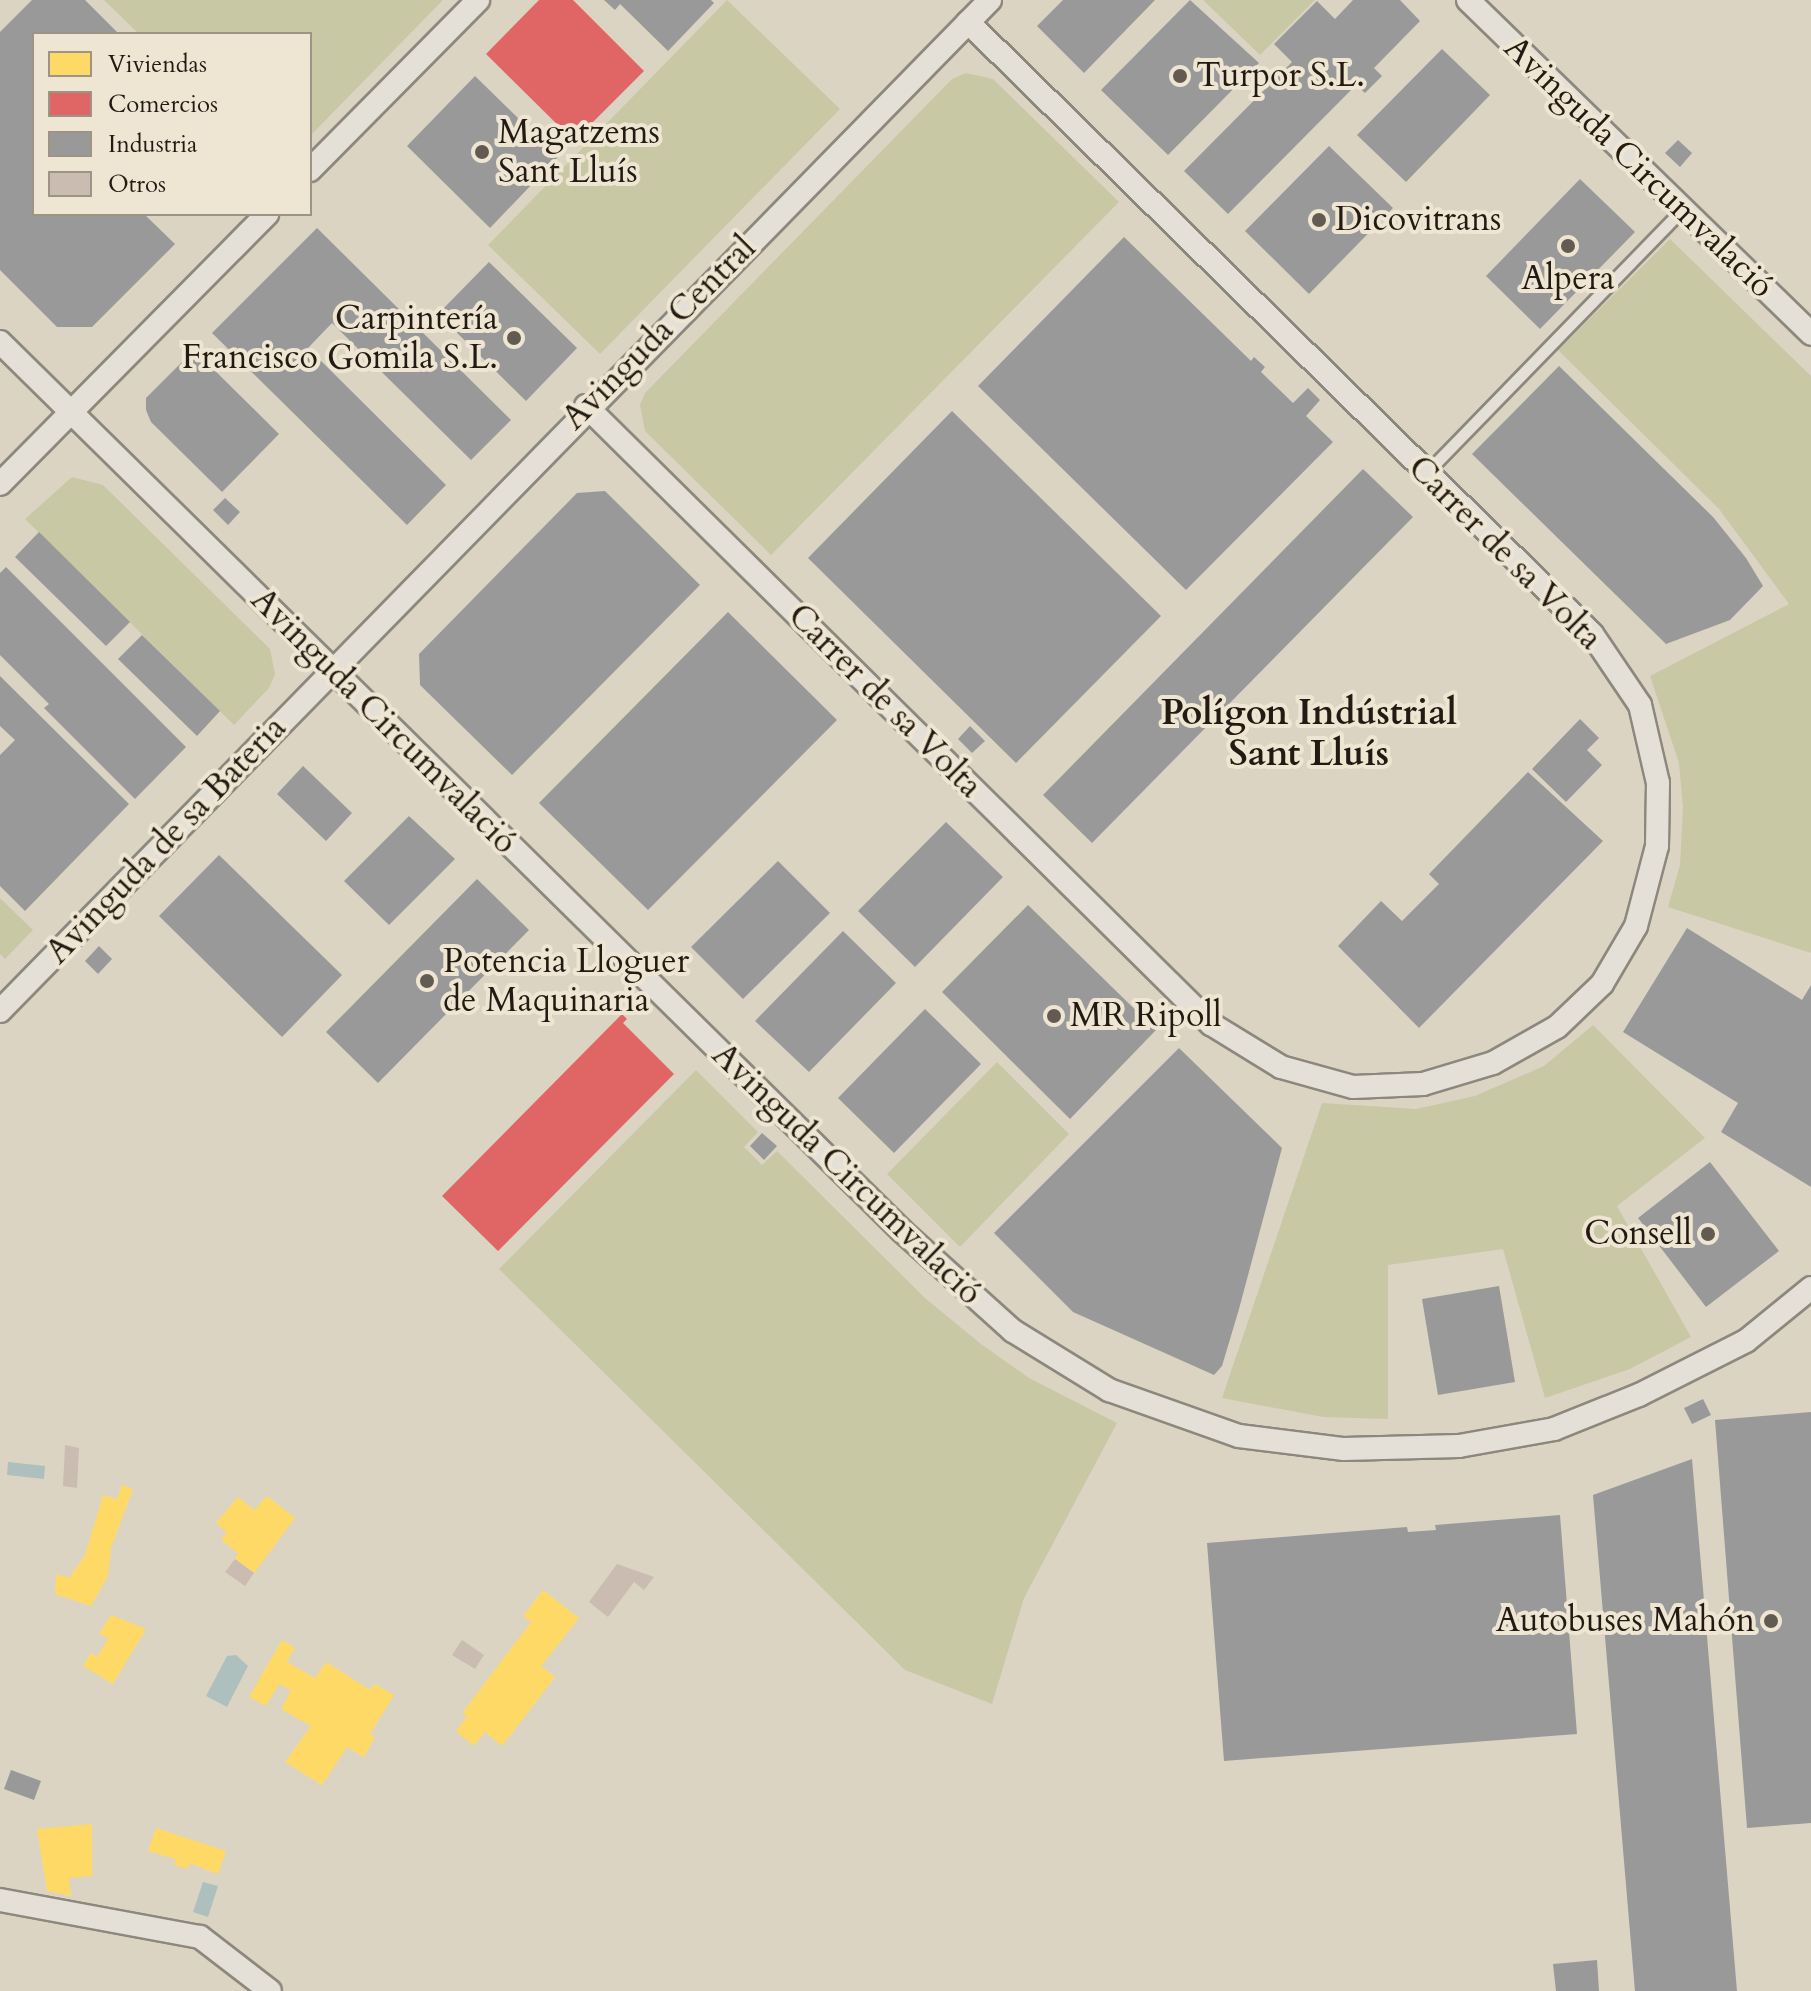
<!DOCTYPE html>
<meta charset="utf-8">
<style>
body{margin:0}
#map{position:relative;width:1811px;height:1991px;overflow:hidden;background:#dbd4c3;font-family:Cardo,serif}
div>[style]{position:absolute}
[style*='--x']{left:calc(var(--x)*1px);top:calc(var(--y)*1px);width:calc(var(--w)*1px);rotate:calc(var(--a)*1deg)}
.green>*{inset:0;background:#c8c8a5}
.water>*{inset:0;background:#aec0bd}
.homes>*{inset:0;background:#ffd966}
.shops>*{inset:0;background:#e06666}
.industry>*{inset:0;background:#999}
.building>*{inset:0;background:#cabcb0}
.roads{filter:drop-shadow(2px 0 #8c887d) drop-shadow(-2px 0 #8c887d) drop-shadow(0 2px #8c887d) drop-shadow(0 -2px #8c887d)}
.lane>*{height:11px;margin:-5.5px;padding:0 5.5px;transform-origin:5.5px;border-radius:5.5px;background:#e4e0d7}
.street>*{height:22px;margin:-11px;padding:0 11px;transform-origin:11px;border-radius:11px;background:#e4e0d7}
.dots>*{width:22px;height:22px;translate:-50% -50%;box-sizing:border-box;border:4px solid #eee6d2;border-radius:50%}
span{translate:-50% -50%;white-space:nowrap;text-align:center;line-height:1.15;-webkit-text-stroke:8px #eee6d2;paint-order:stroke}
.poi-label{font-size:34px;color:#231a13}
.left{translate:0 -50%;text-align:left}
.right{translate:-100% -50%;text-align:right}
.street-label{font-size:34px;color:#231a13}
.neighbourhood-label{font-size:36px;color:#231a13;font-weight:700}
.legend{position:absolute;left:32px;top:32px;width:280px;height:184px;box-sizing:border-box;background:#eee6d2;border:2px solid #9d9486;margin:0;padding:10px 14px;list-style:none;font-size:24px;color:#231a13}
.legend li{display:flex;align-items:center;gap:16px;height:40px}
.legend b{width:40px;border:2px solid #9d9486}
</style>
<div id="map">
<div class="green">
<div style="clip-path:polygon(104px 0,443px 0,310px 136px,310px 34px,139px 34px)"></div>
<div style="clip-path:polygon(727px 0,840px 109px,600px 354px,488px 245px)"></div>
<div style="clip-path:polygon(1203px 0,1315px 0,1260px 55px)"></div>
<div style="clip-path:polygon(966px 73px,993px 79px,1119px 202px,771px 555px,645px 431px,640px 405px,645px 393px,952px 79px)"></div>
<div style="clip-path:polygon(1670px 239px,1811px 376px,1811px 953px,1668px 907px,1680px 865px,1683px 807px,1679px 763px,1650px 676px,1789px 604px,1719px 509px,1558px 350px)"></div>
<div style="clip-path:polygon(72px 477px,103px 485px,270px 649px,275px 674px,269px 688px,234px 725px,25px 519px)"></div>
<div style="clip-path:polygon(0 898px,33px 930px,5px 959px,0 954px)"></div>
<div style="clip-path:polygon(1593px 1025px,1705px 1138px,1617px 1206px,1691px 1337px,1630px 1369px,1545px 1398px,1503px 1249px,1388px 1265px,1388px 1419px,1323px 1417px,1222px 1398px,1322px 1103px,1416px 1109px,1475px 1096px,1544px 1066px)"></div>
<div style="clip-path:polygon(997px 1062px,1069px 1134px,960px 1247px,887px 1174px)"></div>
<div style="clip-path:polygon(696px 1070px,758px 1132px,744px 1147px,762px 1165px,777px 1151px,925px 1298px,981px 1344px,1029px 1378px,1117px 1423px,1024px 1598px,992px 1704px,905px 1670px,499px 1269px)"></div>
</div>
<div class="water">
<div style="clip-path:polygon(8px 1462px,45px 1466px,44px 1479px,7px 1475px)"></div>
<div style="clip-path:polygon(236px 1655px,248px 1666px,227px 1707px,206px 1696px,227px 1656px)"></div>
<div style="clip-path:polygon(203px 1882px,218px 1886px,208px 1917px,193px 1912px)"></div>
</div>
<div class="homes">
<div style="clip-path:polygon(122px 1485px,133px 1489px,111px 1548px,108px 1576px,91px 1606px,55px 1594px,56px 1574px,69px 1578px,85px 1555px,103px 1495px,117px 1499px)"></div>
<div style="clip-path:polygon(267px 1496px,295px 1518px,254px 1573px,235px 1559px,238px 1554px,221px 1539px,227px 1533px,216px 1523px,238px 1497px,254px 1510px)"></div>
<div style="clip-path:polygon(543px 1590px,579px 1618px,541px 1666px,555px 1677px,502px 1746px,485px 1732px,474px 1746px,456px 1731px,467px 1716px,462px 1713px,531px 1622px,523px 1616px)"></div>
<div style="clip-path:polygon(111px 1615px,146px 1629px,113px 1684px,83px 1666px,91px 1653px,97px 1657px,108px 1639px,99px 1633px)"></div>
<div style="clip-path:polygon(282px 1640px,295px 1648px,287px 1662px,315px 1678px,326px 1662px,370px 1690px,375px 1684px,394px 1695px,370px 1734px,375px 1737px,364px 1757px,347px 1747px,322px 1785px,285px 1762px,311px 1726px,281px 1709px,291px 1690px,279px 1684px,266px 1706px,249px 1697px)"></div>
<div style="clip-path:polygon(92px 1824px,92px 1876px,69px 1878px,71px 1896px,47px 1891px,37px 1829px)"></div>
<div style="clip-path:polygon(156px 1828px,226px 1851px,218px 1874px,190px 1863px,188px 1869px,174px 1865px,176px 1859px,148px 1851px)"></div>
</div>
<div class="shops">
<div style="clip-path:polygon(539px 0,573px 0,644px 71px,574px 141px,486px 54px)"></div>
<div style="clip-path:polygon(622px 1014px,627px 1019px,623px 1023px,674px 1074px,498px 1251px,442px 1196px)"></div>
</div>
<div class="industry">
<div style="clip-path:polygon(32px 0,85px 0,119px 34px,34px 34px,34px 214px,144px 214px,175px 244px,92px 327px,57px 327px,0 270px,0 32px)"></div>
<div style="clip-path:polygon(604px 0,711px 0,714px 3px,668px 51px,620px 4px,615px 10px)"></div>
<div style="clip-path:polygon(1063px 0,1155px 0,1084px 73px,1037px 26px)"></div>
<div style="clip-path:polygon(1190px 0,1259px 63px,1168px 155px,1101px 90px)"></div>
<div style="clip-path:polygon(1353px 0,1400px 0,1420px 21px,1374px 68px,1382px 76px,1365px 93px,1356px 85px,1228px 214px,1184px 171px,1292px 62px,1274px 44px,1317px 1px,1335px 19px)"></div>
<div style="clip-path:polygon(1442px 49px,1490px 95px,1406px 182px,1357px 135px)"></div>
<div style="clip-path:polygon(475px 76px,558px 157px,490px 228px,407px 146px)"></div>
<div style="clip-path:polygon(1678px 140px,1692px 153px,1680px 167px,1665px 153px)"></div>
<div style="clip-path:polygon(1329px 146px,1393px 208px,1309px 294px,1245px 231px)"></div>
<div style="clip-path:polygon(1580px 179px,1635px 232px,1540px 329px,1486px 276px)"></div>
<div style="clip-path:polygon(317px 228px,511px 420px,471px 460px,332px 323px,308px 348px,446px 485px,407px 525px,212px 333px)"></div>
<div style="clip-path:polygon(1124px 237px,1251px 361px,1254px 357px,1265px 367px,1261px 372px,1293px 403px,1308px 388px,1320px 400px,1306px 416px,1333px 442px,1186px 590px,978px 386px)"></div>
<div style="clip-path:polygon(489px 262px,577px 348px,526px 401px,438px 314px)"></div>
<div style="clip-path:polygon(194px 350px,279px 434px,222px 492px,151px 422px,146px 410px,146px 398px)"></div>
<div style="clip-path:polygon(1559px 366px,1713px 517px,1746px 558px,1763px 586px,1730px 620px,1666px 644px,1472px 454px)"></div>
<div style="clip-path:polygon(952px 411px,1161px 616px,1016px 763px,808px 558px)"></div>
<div style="clip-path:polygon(1363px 469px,1413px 517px,1092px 843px,1043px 795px)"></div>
<div style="clip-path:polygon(605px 491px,700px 585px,512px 775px,420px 685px,419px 654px,577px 493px)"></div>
<div style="clip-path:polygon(225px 498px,240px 512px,228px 525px,213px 510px)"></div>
<div style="clip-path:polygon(39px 532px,130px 622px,106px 646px,15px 557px)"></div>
<div style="clip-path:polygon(6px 567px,186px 747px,135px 799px,44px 708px,49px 704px,0 655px,0 573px)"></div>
<div style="clip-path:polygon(728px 612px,837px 720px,648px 910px,539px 803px)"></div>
<div style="clip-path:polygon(142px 635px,220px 711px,197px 736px,118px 659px)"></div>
<div style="clip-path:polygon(0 676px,129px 804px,25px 911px,0 886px,0 755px,15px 740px,0 726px)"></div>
<div style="clip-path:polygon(1580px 719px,1599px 738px,1587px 750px,1602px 765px,1566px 802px,1532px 769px)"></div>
<div style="clip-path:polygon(970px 726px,985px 741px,972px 753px,958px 739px)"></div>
<div style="clip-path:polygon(303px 766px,352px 813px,326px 841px,277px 794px)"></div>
<div style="clip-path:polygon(1528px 772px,1603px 841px,1419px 1028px,1338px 946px,1381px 901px,1402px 921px,1439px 884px,1429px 874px)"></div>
<div style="clip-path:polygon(409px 816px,455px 859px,389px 925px,344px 881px)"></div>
<div style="clip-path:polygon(946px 822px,1003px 877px,915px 967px,858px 911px)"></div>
<div style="clip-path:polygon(219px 855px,342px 975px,282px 1037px,159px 916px)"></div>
<div style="clip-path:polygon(778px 861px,830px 913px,743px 999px,691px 947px)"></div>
<div style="clip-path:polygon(477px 879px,529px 930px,378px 1083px,326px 1032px)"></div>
<div style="clip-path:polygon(1028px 905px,1156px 1030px,1070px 1119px,942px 992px)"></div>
<div style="clip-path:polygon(1687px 928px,1802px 1000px,1811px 985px,1811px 1187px,1721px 1132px,1738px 1103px,1623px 1032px)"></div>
<div style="clip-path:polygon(843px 931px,896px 983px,809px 1072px,755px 1021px)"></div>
<div style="clip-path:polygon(99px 946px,112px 959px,98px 974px,85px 961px)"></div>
<div style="clip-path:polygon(925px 1009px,981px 1064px,894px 1153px,838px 1098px)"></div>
<div style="clip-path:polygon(1179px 1048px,1282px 1148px,1239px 1309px,1222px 1366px,1214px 1375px,1073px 1312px,994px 1233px)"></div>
<div style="clip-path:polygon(762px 1133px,777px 1146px,764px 1160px,750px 1146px)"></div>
<div style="clip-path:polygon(1710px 1162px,1779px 1251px,1706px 1307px,1638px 1218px)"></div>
<div style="clip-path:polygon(1499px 1286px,1515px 1382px,1438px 1395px,1422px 1299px)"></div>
<div style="clip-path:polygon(1703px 1399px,1711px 1415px,1692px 1424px,1684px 1408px)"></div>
<div style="clip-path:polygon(1811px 1412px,1811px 1823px,1747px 1828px,1715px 1420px)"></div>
<div style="clip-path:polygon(1692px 1459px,1737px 1991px,1635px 1991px,1593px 1495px)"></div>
<div style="clip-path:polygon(1560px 1515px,1577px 1734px,1224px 1761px,1207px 1543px,1407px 1527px,1408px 1532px,1436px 1530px,1435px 1525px)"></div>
<div style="clip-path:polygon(11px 1770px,41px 1781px,34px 1800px,4px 1789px)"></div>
<div style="clip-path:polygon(1597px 1960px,1599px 1991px,1556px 1991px,1553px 1964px)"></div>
</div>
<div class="building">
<div style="clip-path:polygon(65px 1445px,79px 1448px,77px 1488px,63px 1486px)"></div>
<div style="clip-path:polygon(235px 1559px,254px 1573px,245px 1586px,225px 1572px)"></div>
<div style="clip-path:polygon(617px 1564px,654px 1577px,644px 1590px,634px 1582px,608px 1617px,589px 1602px)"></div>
<div style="clip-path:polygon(462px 1640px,484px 1655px,475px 1669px,452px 1655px)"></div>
</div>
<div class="roads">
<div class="lane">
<div style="--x:1427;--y:472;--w:367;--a:-45.8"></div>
</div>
<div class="street">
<div style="--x:1468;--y:0;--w:479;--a:44.2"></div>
<div style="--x:310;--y:170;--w:239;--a:-45.3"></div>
<div style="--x:0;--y:342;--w:1266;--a:44.58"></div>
<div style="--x:902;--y:1231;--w:149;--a:42"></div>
<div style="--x:1013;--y:1331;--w:113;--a:31.6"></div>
<div style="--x:1109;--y:1390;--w:138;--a:19.5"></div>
<div style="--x:1239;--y:1436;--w:106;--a:7.1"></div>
<div style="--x:1344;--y:1449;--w:115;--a:-1.5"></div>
<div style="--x:1459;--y:1446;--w:97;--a:-10.1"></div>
<div style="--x:1554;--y:1429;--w:92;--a:-21.8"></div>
<div style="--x:1639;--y:1395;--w:120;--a:-26.8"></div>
<div style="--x:1746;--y:1341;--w:84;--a:-39.2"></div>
<div style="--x:586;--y:406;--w:879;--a:44.68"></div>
<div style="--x:1211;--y:1024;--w:82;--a:31.6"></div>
<div style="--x:1281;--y:1067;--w:75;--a:15.5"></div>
<div style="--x:1353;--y:1087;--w:70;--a:-2.5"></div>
<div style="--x:1423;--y:1084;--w:73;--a:-16.7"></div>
<div style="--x:1493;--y:1063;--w:73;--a:-29.4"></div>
<div style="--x:1557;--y:1027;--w:62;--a:-43.7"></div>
<div style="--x:1602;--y:984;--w:67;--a:-59.6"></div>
<div style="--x:1636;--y:926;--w:83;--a:-75.3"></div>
<div style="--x:1657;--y:846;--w:63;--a:-89.1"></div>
<div style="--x:1658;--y:783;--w:80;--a:-103"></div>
<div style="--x:1640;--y:705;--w:86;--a:-124.1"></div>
<div style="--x:1592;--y:634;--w:874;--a:-135.56"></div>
<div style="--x:0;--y:484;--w:380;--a:-45.3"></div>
<div style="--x:0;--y:1011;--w:1415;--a:-45.6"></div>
<div style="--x:0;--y:1900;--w:203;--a:10.5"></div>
<div style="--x:200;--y:1937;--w:88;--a:37.6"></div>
</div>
</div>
<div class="dots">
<div style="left:1180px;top:76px;background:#635b51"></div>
<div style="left:482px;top:152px;background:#635b51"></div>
<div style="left:1319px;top:220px;background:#635b51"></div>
<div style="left:1568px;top:246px;background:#635b51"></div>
<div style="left:514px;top:338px;background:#635b51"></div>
<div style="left:427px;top:981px;background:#635b51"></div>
<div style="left:1054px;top:1016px;background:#635b51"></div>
<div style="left:1708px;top:1234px;background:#635b51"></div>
<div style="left:1771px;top:1621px;background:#635b51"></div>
</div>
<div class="poi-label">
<span class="left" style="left:1196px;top:76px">Turpor S.L.</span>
<span class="left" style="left:498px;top:152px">Magatzems<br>Sant Lluís</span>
<span class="left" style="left:1335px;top:220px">Dicovitrans</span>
<span style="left:1568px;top:279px">Alpera</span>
<span class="right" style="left:498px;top:338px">Carpintería<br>Francisco Gomila S.L.</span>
<span class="left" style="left:443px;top:981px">Potencia Lloguer<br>de Maquinaria</span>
<span class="left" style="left:1070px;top:1016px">MR Ripoll</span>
<span class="right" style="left:1692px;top:1234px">Consell</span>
<span class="right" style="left:1755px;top:1621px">Autobuses Mahón</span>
</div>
<div class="street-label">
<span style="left:1639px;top:167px;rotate:44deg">Avinguda Circumvalació</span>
<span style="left:659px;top:333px;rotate:-45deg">Avinguda Central</span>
<span style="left:1505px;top:553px;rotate:45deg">Carrer de sa Volta</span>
<span style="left:885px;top:701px;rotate:45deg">Carrer de sa Volta</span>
<span style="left:384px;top:721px;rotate:45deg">Avinguda Circumvalació</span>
<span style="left:166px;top:840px;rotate:-46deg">Avinguda de sa Bateria</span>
<span style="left:847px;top:1174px;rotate:44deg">Avinguda Circumvalació</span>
</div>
<div class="neighbourhood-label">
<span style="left:1309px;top:733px">Polígon Indústrial<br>Sant Lluís</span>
</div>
<ul class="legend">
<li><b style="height:22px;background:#ffd966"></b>Viviendas</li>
<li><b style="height:22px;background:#e06666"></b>Comercios</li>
<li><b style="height:22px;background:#999"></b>Industria</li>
<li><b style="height:22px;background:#cabcb0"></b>Otros</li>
</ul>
</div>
